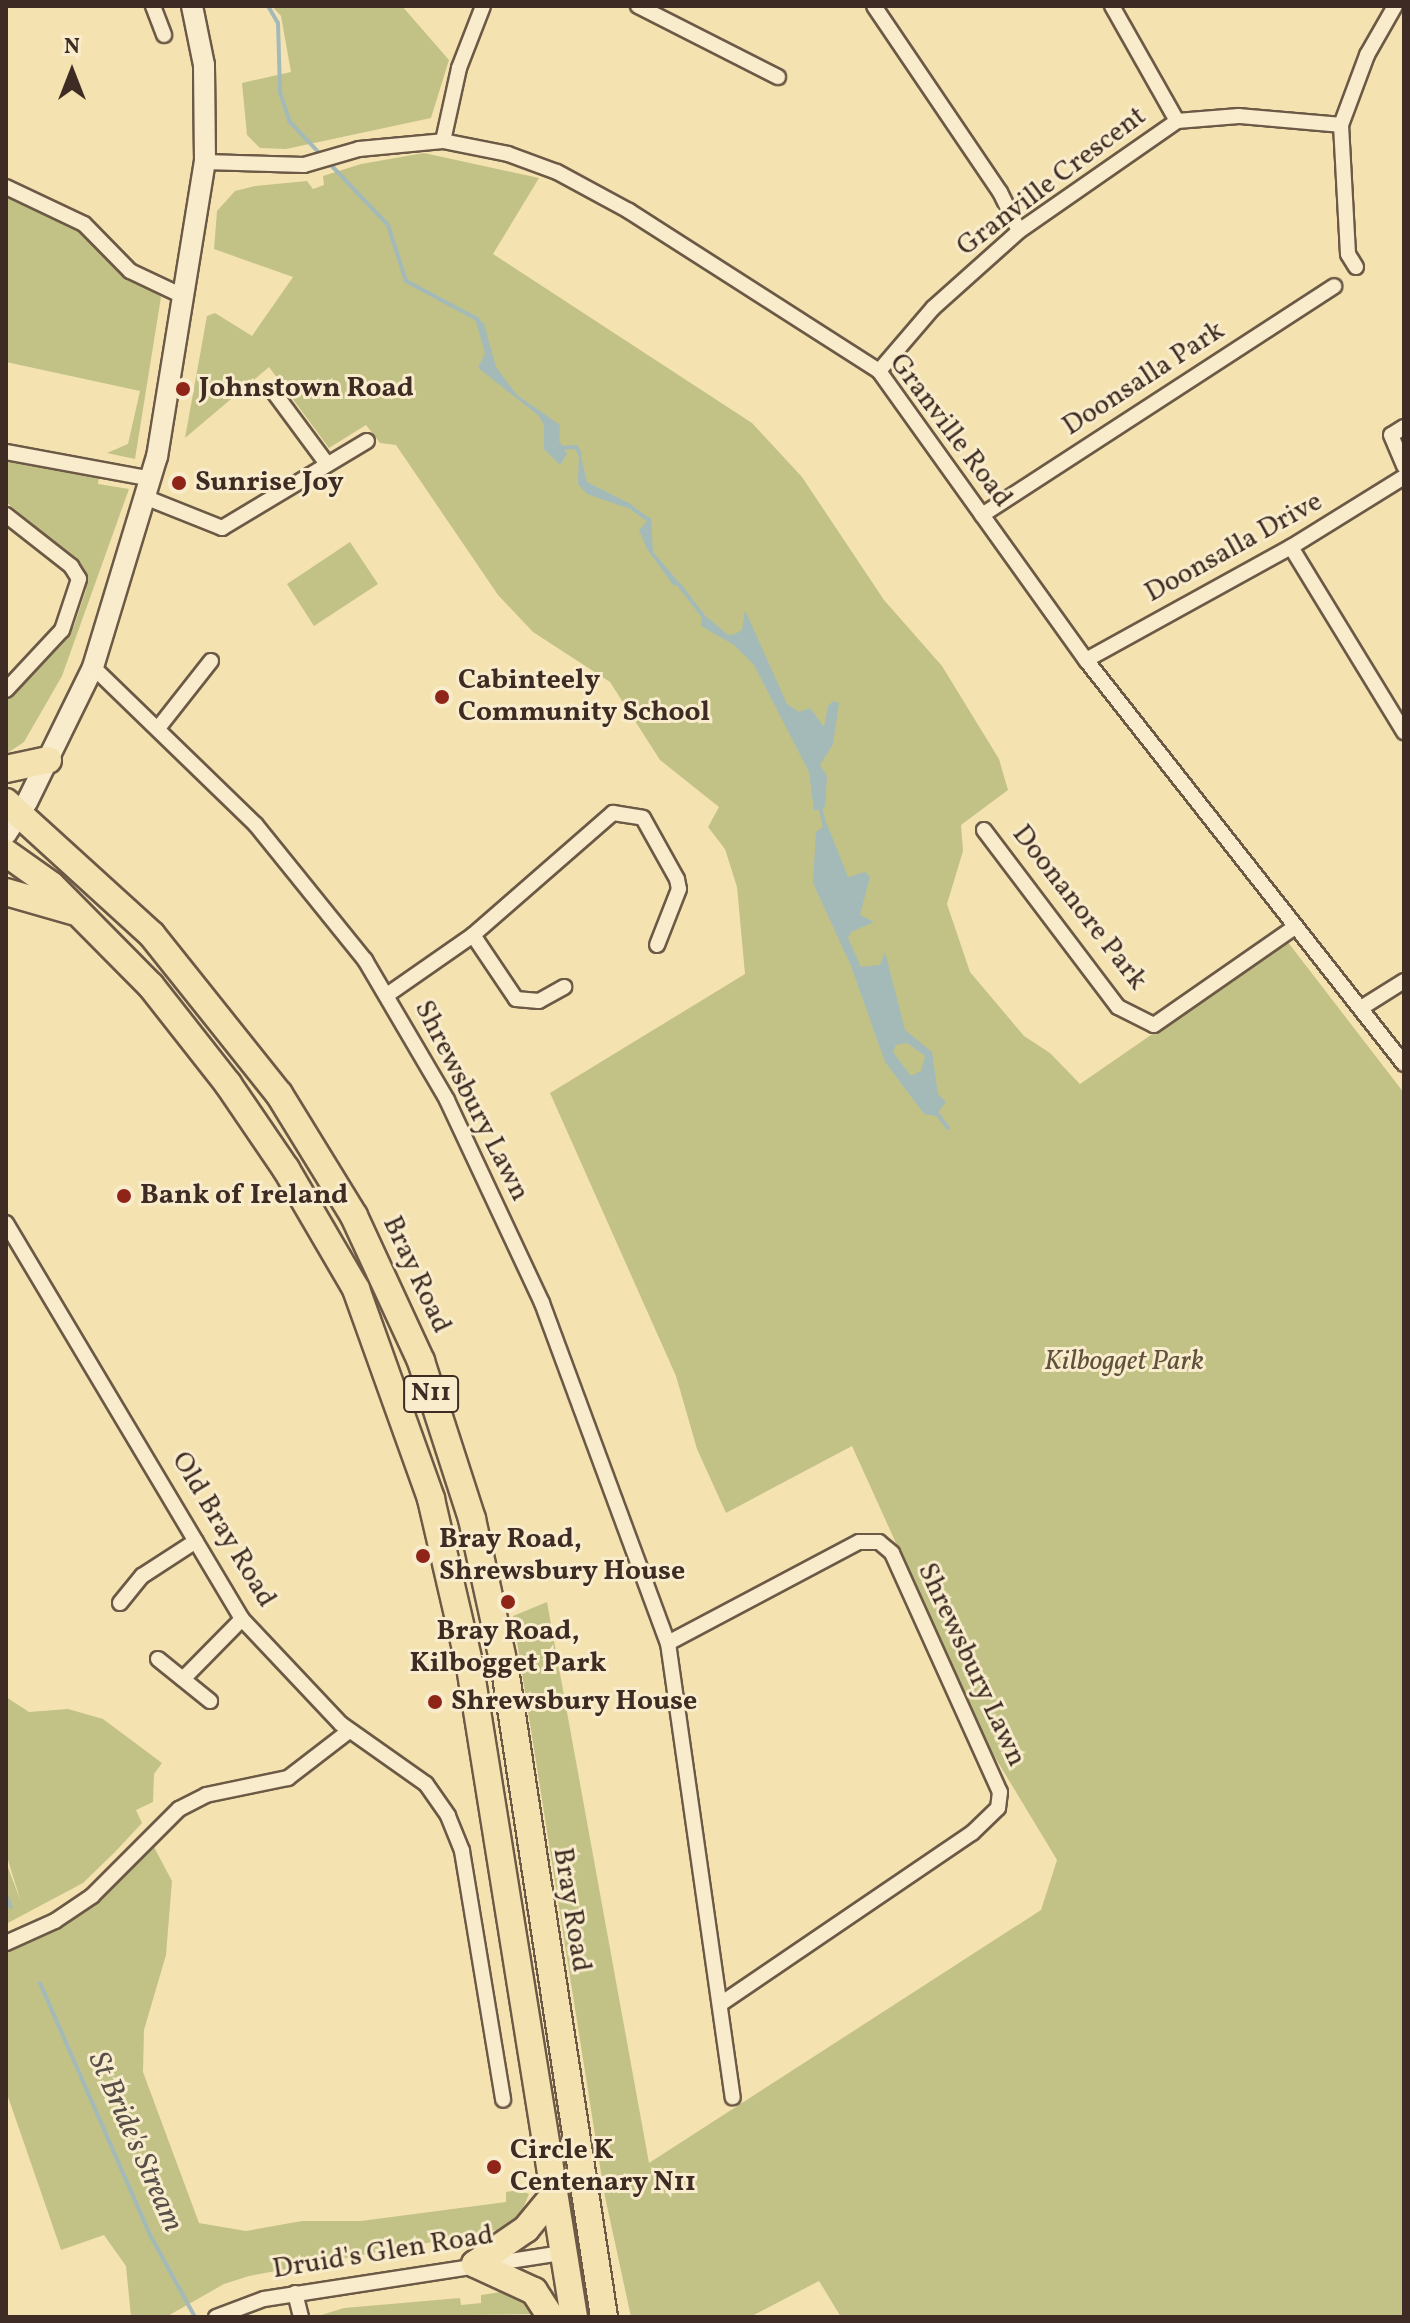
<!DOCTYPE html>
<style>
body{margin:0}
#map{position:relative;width:1410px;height:2323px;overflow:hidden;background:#f5e2b1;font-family:Vollkorn,serif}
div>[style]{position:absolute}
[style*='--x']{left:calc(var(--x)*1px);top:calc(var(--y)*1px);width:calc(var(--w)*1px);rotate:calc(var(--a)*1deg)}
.green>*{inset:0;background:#c2c287}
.water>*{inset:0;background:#a3bab8}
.stream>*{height:4px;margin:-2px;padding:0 2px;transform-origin:2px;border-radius:2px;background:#a3bab8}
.roads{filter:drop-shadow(2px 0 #6c5946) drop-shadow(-2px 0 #6c5946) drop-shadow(0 2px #6c5946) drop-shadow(0 -2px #6c5946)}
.street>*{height:14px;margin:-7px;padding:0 7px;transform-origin:7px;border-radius:7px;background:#f8eccc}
.secondary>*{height:20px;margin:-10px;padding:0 10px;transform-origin:10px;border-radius:10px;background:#f8eccc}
.highway>*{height:26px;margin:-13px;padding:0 13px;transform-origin:13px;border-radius:13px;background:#f5e2b1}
.dots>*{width:22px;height:22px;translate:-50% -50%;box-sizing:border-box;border:4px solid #f8eccc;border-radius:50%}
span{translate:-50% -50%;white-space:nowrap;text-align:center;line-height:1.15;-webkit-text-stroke:6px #f8eccc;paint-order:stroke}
.shield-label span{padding:2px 6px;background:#f8eccc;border:2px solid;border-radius:6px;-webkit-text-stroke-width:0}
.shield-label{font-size:26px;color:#3e2b23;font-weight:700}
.street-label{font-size:28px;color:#3e2b23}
.poi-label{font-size:28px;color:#3e2b23;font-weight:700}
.left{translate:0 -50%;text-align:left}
.park-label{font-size:28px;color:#5f513c;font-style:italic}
.water-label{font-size:30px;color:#574f48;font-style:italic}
.frame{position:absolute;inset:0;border:8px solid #3e2b23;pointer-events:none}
.north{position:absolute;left:32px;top:32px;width:80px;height:80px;-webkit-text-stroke:6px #f8eccc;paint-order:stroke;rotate:0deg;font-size:22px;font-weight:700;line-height:32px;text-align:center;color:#3e2b23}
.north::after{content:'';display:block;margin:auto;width:28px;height:36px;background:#3e2b23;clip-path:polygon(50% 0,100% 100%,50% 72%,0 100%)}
</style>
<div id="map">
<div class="green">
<div style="clip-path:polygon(272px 6px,402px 6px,449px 60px,431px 118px,286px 149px,260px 148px,247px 135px,242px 83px,291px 72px,281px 16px)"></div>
<div style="clip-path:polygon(424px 153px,539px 178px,493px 254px,752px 423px,802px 477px,884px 600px,942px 666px,999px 759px,1008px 790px,961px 825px,963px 851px,947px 904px,970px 972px,1024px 1036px,1050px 1053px,1080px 1084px,1287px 941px,1404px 1093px,1404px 2317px,841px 2317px,819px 2281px,750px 2317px,631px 2317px,604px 2192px,513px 1616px,547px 1602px,649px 2163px,1041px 1910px,1057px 1860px,987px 1744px,852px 1446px,726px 1513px,697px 1449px,676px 1376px,550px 1093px,745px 974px,737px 887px,725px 849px,708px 827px,719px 807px,660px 760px,610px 682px,533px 632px,498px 595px,396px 445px,380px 443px,366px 425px,329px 448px,269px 367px,185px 438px,207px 316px,215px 313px,252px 336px,293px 277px,214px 249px,217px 211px,235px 191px,255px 186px,307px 181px,313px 189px,324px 185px,323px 176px,361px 164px)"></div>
<div style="clip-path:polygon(6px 194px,22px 197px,92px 238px,161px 297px,135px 459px,107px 453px,128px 444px,140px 391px,6px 362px)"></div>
<div style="clip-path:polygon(6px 458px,99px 476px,98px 484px,129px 489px,62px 676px,24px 742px,6px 754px,6px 699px,74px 626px,86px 590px,86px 574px,75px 558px,6px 502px)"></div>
<div style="clip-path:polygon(350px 542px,378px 584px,314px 626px,287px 584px)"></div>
<div style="clip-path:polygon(6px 1697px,29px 1712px,68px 1709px,103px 1719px,162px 1763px,154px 1774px,153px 1802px,136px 1810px,142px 1823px,115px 1852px,83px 1883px,6px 1924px,6px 1862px,21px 1902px,6px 1854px)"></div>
<div style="clip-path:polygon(154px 1847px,172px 1881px,166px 1955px,144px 2030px,143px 2072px,199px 2223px,246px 2231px,302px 2221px,361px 2221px,506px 2202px,506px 2192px,518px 2190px,529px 2194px,519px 2218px,497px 2230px,249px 2276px,224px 2284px,166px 2317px,131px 2317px,126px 2266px,104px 2235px,61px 2250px,6px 2091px,6px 1952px,72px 1919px)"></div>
<div style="clip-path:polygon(501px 2292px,523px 2297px,540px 2314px,315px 2317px,344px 2308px,460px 2298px,461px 2305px,481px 2303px,481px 2295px)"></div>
</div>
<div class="water">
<div style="clip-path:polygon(474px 315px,484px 324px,496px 367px,517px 395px,560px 425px,559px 441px,567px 454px,560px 465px,544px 449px,544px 425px,538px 415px,478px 368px,485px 353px)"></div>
<div style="clip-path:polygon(579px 448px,587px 482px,633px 505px,627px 508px,587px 494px,578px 484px)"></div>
<div style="clip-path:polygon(651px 517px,653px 552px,683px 587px,673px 585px,647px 549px,639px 530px)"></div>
<div style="clip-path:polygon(745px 610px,787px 704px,799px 712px,810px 708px,824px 727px,828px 706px,833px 701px,839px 703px,833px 744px,820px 765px,827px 776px,825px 807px,814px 811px,809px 772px,754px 665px,734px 645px,701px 626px,702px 616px,707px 617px,728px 635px,735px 634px,742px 630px)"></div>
<div style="clip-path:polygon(evenodd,827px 824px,848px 877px,865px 872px,870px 877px,860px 915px,874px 922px,851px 932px,848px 938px,861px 967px,880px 965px,885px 952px,905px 1030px,932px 1052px,938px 1094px,946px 1102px,935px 1116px,924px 1114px,885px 1062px,851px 966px,813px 883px,816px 832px,827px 824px,907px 1043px,925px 1056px,921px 1071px,911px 1076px,893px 1052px,896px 1045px,907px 1043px)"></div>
</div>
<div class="stream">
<div style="--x:268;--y:6;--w:20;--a:60"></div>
<div style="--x:278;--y:23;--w:69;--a:88.3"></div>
<div style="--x:280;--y:92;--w:32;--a:72"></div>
<div style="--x:290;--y:122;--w:48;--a:46.7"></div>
<div style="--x:329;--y:163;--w:86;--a:46.4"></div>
<div style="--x:388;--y:225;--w:59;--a:72.2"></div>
<div style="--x:406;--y:281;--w:81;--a:28.2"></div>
<div style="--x:560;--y:448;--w:16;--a:-4"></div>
<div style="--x:576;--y:447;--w:8;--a:60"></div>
<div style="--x:628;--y:505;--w:26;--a:36"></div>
<div style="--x:680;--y:586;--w:43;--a:52.6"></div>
<div style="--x:820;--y:806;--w:23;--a:77"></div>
<div style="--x:936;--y:1112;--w:20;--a:53"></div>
<div style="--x:6;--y:1896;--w:12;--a:66"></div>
<div style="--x:40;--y:1983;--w:273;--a:66.4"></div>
<div style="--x:149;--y:2233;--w:96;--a:61.3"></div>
</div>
<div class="roads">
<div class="street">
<div style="--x:153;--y:6;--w:31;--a:69"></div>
<div style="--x:638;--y:6;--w:157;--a:26.9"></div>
<div style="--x:874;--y:6;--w:225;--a:55.9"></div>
<div style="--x:1000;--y:192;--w:43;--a:64"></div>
<div style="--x:1112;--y:6;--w:132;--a:60.5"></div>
<div style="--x:443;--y:141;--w:75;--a:-77.6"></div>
<div style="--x:459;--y:68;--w:66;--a:-68.8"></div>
<div style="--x:205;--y:162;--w:99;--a:1.7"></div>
<div style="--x:304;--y:165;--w:57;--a:-16.2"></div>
<div style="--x:359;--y:149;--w:84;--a:-5.4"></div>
<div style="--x:443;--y:141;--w:66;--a:11.3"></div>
<div style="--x:508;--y:154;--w:52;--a:20.2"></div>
<div style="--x:557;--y:172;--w:82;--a:28.4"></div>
<div style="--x:629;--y:211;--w:297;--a:32.6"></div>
<div style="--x:879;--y:371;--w:355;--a:54.4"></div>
<div style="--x:1086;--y:660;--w:514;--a:51.79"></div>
<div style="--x:6;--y:187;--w:86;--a:25.4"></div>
<div style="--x:84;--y:224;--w:66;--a:45.6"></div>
<div style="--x:130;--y:271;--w:61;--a:25.3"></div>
<div style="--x:1356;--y:267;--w:15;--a:-122"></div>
<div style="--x:1348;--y:254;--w:129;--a:-93.1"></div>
<div style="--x:1341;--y:125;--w:75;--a:-69.6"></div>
<div style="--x:1367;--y:55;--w:56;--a:-60.3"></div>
<div style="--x:879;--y:371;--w:83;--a:-49.4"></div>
<div style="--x:933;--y:308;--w:115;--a:-41.8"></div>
<div style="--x:1019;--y:231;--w:193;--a:-34.8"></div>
<div style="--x:1177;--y:121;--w:62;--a:-4.6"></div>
<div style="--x:1239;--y:116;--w:102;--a:5"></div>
<div style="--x:273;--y:391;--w:91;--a:53.5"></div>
<div style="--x:1404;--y:427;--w:15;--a:148"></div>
<div style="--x:1391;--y:435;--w:34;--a:67"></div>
<div style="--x:6;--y:452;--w:148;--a:10.5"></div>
<div style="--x:147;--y:498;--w:81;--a:21.8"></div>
<div style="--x:222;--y:528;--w:169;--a:-31"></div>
<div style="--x:6;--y:515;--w:83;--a:38.1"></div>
<div style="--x:71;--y:566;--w:15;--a:58"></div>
<div style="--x:79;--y:579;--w:54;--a:108.4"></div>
<div style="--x:62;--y:630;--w:82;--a:133"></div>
<div style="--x:982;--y:515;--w:420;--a:-33"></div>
<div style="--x:1291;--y:547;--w:217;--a:58.6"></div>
<div style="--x:1086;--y:660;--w:234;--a:-28.9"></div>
<div style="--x:1291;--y:547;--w:133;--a:-31.8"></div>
<div style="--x:93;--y:667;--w:227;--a:44.1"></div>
<div style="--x:256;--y:825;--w:174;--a:51.1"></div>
<div style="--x:365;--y:960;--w:162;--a:59.6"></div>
<div style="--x:447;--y:1100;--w:224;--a:64.9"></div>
<div style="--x:542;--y:1303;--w:363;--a:69.7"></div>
<div style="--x:668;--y:1643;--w:459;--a:81.9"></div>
<div style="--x:159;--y:727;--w:84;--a:-51.8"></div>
<div style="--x:984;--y:830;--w:222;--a:52.9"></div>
<div style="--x:1118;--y:1007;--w:40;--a:26.6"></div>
<div style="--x:1154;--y:1025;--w:172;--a:-34.8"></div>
<div style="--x:473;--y:935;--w:77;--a:56.1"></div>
<div style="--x:516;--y:999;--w:23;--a:5"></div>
<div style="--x:539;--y:1001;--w:29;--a:-29"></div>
<div style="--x:387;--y:995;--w:105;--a:-34.9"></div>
<div style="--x:473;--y:935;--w:186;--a:-41.1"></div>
<div style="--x:613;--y:813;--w:30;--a:9"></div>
<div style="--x:643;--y:818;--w:70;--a:60.9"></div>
<div style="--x:677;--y:879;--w:10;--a:79"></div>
<div style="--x:679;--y:889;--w:60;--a:111.4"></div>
<div style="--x:1361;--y:1008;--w:51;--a:-32.1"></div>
<div style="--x:6;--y:1223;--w:461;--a:59.2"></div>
<div style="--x:242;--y:1619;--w:144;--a:46.7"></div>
<div style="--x:341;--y:1724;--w:104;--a:35.2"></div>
<div style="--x:426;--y:1784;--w:39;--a:55"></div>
<div style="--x:448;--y:1816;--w:38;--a:68"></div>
<div style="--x:462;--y:1851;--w:252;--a:80.6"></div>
<div style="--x:120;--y:1603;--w:35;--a:-51"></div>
<div style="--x:142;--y:1576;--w:64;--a:-32.9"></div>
<div style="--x:668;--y:1643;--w:216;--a:-27.9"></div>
<div style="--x:859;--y:1542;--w:20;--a:0"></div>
<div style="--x:879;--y:1542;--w:17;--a:40"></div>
<div style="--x:892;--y:1553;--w:262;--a:65.7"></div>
<div style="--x:1000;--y:1792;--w:16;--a:97"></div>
<div style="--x:998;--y:1808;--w:36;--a:136"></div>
<div style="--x:972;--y:1833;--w:302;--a:145.8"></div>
<div style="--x:158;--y:1659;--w:67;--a:38.9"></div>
<div style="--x:183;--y:1679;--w:84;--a:-45.5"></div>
<div style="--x:6;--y:1943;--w:54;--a:-24.2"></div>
<div style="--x:55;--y:1921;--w:45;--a:-34"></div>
<div style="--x:92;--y:1896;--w:123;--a:-45"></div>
<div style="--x:179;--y:1809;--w:30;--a:-27"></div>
<div style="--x:206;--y:1795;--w:84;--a:-11.7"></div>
<div style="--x:288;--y:1778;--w:77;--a:-37.6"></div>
<div style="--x:295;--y:2293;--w:25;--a:76"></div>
<div style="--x:216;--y:2317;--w:51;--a:-20.6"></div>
<div style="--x:264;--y:2299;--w:302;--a:-8.8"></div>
</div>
<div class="secondary">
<div style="--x:6;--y:834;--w:38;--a:-57"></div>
<div style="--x:27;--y:802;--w:150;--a:-63.9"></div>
<div style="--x:93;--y:667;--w:220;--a:-73.1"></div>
<div style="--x:157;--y:457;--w:299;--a:-80.8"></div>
<div style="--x:205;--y:162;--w:97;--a:-90.6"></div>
<div style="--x:204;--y:65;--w:60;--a:-101.5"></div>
</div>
<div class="highway">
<div style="--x:6;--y:769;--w:43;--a:-12.1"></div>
<div style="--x:6;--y:802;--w:197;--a:42.3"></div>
<div style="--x:152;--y:935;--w:203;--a:51.4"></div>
<div style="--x:279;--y:1094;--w:143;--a:58.4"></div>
<div style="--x:354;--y:1216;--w:160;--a:65.2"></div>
<div style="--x:421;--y:1361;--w:166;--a:72.1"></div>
<div style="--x:472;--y:1519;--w:154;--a:77.6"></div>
<div style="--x:505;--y:1669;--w:656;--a:81.31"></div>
<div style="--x:6;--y:853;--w:55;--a:35.4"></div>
<div style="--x:51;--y:885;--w:142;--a:45.3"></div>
<div style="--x:151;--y:986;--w:125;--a:51.8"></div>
<div style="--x:228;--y:1084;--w:103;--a:55.7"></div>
<div style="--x:286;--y:1169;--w:139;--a:59.7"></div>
<div style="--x:356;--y:1289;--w:223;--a:70.3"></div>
<div style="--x:431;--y:1499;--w:172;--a:76.9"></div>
<div style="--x:470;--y:1667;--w:658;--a:80.91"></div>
<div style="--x:6;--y:892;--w:69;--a:16.1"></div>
<div style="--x:475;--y:2264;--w:62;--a:-34.5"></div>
<div style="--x:526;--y:2229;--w:44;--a:-50.5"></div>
<div style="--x:475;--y:2264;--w:65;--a:24.6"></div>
<div style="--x:534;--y:2291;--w:31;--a:57"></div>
</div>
</div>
<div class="dots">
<div style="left:183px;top:389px;background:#8f2418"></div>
<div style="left:179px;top:483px;background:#8f2418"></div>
<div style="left:442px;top:697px;background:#8f2418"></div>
<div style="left:124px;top:1196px;background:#8f2418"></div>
<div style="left:423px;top:1556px;background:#8f2418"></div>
<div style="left:508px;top:1602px;background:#8f2418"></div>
<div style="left:435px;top:1702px;background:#8f2418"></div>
<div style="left:494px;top:2167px;background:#8f2418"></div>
</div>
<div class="shield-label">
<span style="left:431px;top:1394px">N11</span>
</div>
<div class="street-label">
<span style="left:1052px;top:182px;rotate:-37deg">Granville Crescent</span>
<span style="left:1144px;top:379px;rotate:-33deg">Doonsalla Park</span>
<span style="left:950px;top:431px;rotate:53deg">Granville Road</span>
<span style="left:1234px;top:548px;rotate:-29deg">Doonsalla Drive</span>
<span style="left:1079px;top:908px;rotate:52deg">Doonanore Park</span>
<span style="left:471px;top:1101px;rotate:63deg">Shrewsbury Lawn</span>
<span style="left:416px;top:1275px;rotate:65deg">Bray Road</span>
<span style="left:223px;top:1530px;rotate:59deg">Old Bray Road</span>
<span style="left:971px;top:1665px;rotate:65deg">Shrewsbury Lawn</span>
<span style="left:571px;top:1910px;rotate:81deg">Bray Road</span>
<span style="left:383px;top:2253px;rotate:-9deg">Druid's Glen Road</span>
</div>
<div class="poi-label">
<span class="left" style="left:199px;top:389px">Johnstown Road</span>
<span class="left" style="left:195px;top:483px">Sunrise Joy</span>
<span class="left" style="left:458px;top:697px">Cabinteely<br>Community School</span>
<span class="left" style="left:140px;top:1196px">Bank of Ireland</span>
<span class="left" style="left:439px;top:1556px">Bray Road,<br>Shrewsbury House</span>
<span style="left:508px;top:1648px">Bray Road,<br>Kilbogget Park</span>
<span class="left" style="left:451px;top:1702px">Shrewsbury House</span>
<span class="left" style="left:510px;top:2167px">Circle K<br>Centenary N11</span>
</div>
<div class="park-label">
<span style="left:1124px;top:1362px">Kilbogget Park</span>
</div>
<div class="water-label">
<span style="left:135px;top:2142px;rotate:66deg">St Bride's Stream</span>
</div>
<div class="frame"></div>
<div class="north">N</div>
</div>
